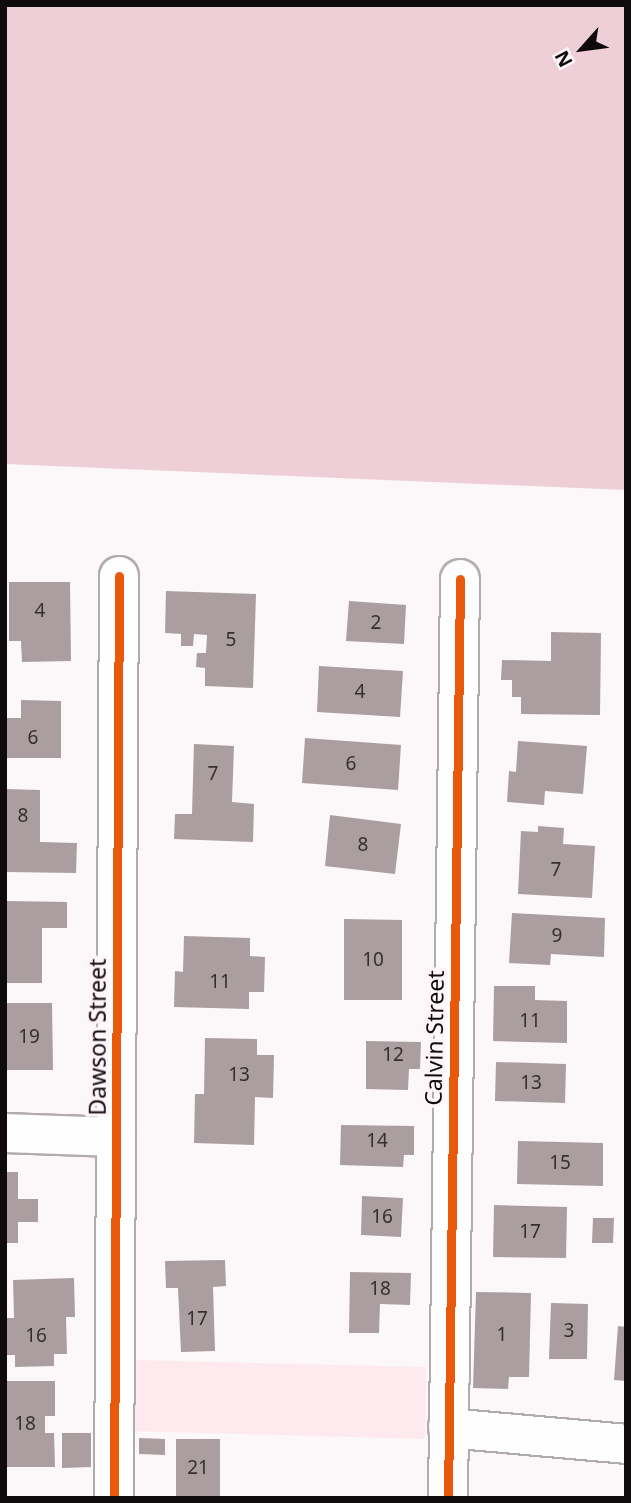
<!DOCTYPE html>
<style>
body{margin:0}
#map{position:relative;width:631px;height:1503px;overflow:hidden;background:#fcf7f8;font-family:"Noto Sans",sans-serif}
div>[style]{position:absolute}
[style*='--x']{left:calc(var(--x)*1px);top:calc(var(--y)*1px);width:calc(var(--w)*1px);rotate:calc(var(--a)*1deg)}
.green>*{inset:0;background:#fde9ee}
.forest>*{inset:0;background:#efcfd7}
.building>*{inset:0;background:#aa9ea1}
.roads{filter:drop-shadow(2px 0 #b0abac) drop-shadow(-2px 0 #b0abac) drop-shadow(0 2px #b0abac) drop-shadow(0 -2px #b0abac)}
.minor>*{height:38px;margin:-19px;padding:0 19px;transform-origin:19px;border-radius:19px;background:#fffefe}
.cycleway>*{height:9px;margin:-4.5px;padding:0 4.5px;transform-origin:4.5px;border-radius:4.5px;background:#e8590c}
span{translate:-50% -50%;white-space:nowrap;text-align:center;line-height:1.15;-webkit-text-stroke:7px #fff4f7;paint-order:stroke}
.number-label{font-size:19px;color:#362f30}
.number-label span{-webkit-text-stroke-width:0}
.street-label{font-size:23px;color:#0f0a0b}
.frame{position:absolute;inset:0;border:7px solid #0f0a0b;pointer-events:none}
.north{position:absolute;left:547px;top:14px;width:70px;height:70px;-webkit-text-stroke:5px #fff4f7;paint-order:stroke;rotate:242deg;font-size:19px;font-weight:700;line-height:28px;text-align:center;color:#0f0a0b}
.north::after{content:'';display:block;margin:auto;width:24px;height:32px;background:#0f0a0b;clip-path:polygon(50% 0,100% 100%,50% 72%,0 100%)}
</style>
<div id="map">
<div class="green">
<div style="clip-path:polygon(132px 1360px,426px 1367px,425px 1439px,131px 1431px)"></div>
</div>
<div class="forest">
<div style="clip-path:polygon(5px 5px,626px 5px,626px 490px,5px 464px)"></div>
</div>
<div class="building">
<div style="clip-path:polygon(9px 582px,70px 582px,71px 661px,22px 662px,21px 641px,9px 641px)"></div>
<div style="clip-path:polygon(166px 591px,256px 594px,253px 688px,205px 686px,205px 668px,196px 667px,197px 653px,206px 653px,207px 635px,194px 634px,193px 646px,181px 646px,181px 634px,165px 633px)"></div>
<div style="clip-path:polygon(349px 601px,406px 605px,404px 644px,346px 641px)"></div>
<div style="clip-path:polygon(551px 632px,601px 633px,600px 715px,521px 714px,521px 697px,512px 697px,512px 680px,501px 680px,502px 660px,551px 661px)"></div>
<div style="clip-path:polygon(319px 666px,403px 671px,400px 717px,317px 712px)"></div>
<div style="clip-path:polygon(21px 700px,61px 701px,61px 758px,5px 758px,5px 718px,21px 718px)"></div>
<div style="clip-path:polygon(305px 738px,401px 745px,398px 790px,302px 783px)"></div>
<div style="clip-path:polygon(518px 741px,587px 746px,583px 794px,545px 791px,544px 805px,507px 802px,509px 771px,516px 772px)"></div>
<div style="clip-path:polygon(194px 744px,234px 746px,232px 802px,254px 804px,253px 842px,174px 839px,175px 814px,192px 814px)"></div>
<div style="clip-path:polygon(5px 789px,40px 790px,40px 842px,77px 843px,76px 873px,5px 872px)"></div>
<div style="clip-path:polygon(330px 815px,401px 824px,395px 874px,325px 866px)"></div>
<div style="clip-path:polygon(538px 826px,564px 828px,563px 844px,595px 846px,592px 898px,518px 894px,521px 831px,538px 832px)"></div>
<div style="clip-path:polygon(5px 901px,67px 902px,67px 928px,42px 928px,42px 983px,5px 983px)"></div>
<div style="clip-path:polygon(512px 913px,605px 918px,604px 957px,551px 954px,550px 965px,509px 963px)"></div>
<div style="clip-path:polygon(344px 919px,402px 920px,402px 1000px,344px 1000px)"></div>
<div style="clip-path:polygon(184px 936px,250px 938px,250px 956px,265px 957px,264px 992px,249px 992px,249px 1009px,174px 1007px,175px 971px,183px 972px)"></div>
<div style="clip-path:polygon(494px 986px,535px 986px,535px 1000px,567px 1001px,567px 1043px,493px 1041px)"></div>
<div style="clip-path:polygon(5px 1003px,52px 1003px,53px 1070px,5px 1070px)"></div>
<div style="clip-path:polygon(205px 1038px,257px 1039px,257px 1055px,274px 1055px,273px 1098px,255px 1097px,254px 1145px,194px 1143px,195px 1094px,204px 1094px)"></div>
<div style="clip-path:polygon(366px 1041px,421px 1042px,420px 1069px,409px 1069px,408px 1090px,366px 1089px)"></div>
<div style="clip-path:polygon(496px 1062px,566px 1064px,565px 1103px,495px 1101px)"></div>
<div style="clip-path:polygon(341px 1125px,414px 1126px,414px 1155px,404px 1155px,403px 1167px,340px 1165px)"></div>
<div style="clip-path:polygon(518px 1141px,603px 1143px,603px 1186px,517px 1184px)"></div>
<div style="clip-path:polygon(5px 1172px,18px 1172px,18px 1199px,38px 1199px,38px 1222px,18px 1222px,18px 1243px,5px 1243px)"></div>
<div style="clip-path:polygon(362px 1196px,403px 1198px,401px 1237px,361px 1235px)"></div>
<div style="clip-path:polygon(494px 1205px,567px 1207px,566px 1258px,493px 1257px)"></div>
<div style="clip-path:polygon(593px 1218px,614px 1218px,613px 1243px,592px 1243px)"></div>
<div style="clip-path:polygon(225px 1260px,226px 1286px,213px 1287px,215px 1351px,181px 1352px,178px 1288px,166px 1288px,165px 1261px)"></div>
<div style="clip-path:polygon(350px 1272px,411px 1273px,410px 1305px,380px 1304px,379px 1333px,349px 1333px)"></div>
<div style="clip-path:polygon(74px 1278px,75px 1317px,66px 1317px,67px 1354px,54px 1354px,54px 1366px,15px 1367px,15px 1355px,5px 1355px,5px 1318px,14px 1318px,13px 1280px)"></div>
<div style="clip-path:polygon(476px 1292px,531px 1293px,529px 1377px,509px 1377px,508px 1389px,473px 1388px)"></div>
<div style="clip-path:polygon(551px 1303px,588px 1304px,587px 1359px,549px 1359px)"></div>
<div style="clip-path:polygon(618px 1326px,626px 1327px,626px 1381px,614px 1380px)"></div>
<div style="clip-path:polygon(5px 1381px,55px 1381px,55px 1416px,45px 1416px,45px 1433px,54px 1433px,55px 1467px,5px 1467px)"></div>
<div style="clip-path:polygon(62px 1433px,91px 1433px,91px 1467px,62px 1468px)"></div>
<div style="clip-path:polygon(139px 1438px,165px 1439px,165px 1455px,139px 1454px)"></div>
<div style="clip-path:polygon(176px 1439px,220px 1439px,220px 1498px,176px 1498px)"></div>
</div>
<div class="roads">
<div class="minor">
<div style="--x:5;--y:1133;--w:111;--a:2.1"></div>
<div style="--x:448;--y:1428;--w:179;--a:5.1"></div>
<div style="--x:114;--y:1498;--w:922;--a:-89.69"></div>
<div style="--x:448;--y:1498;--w:919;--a:-89.25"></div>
</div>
</div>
<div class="cycleway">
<div style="--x:114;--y:1498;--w:922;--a:-89.69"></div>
<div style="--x:448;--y:1498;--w:919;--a:-89.25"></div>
</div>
<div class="number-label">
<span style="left:40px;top:611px">4</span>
<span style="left:376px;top:623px">2</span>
<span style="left:231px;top:640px">5</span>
<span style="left:360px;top:692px">4</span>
<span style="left:33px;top:738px">6</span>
<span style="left:351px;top:764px">6</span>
<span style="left:213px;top:774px">7</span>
<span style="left:23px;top:816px">8</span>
<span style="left:363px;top:845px">8</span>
<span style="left:556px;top:870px">7</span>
<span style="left:557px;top:936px">9</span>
<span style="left:373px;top:960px">10</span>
<span style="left:220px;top:982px">11</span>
<span style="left:530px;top:1021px">11</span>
<span style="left:29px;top:1037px">19</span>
<span style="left:393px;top:1055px">12</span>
<span style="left:239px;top:1075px">13</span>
<span style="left:531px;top:1083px">13</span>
<span style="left:377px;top:1141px">14</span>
<span style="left:560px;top:1163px">15</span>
<span style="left:382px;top:1217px">16</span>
<span style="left:530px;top:1232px">17</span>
<span style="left:380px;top:1289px">18</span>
<span style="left:197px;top:1319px">17</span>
<span style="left:569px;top:1331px">3</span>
<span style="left:502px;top:1335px">1</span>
<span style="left:36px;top:1336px">16</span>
<span style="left:25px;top:1424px">18</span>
<span style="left:198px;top:1468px">21</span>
</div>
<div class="street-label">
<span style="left:97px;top:1037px;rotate:-90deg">Dawson Street</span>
<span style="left:434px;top:1038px;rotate:-89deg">Calvin Street</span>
</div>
<div class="frame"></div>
<div class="north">N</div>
</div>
